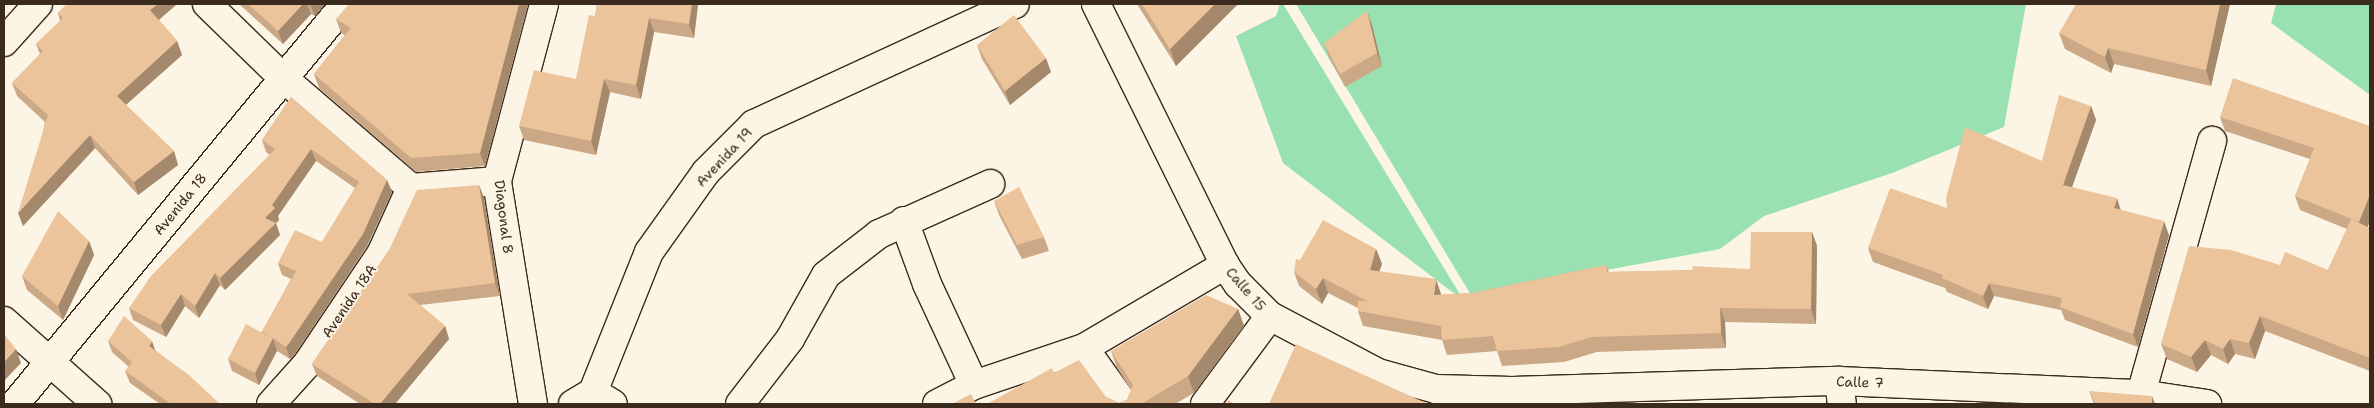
<!DOCTYPE html>
<style>
body{margin:0}
#map{position:relative;width:2374px;height:408px;overflow:hidden;background:#fcf5e5;font-family:"Shantell Sans",sans-serif}
div>[style]{position:absolute}
[style*='--x']{left:calc(var(--x)*1px);top:calc(var(--y)*1px);width:calc(var(--w)*1px);rotate:calc(var(--a)*1deg)}
.green>*{inset:0;background:#99e1b0}
.roads{filter:drop-shadow(1px 0 #3b2a1e) drop-shadow(-1px 0 #3b2a1e) drop-shadow(0 1px #3b2a1e) drop-shadow(0 -1px #3b2a1e)}
.street>*{height:28px;margin:-14px;padding:0 14px;transform-origin:14px;border-radius:14px;background:#fcf5e5}
.secondary>*{height:28px;margin:-14px;padding:0 14px;transform-origin:14px;border-radius:14px;background:#fcf5e5}
.wall>*{inset:0;background:#cba986}
.shaded-wall>*{inset:0;background:#a5896d}
.building>*{inset:0;background:#ecc49c}
span{translate:-50% -50%;white-space:nowrap;text-align:center;line-height:1.15;-webkit-text-stroke:4px #fcf5e5;paint-order:stroke}
.street-label{font-size:14px;color:#3b2a1e}
.frame{position:absolute;inset:0;border:5px solid #3b2a1e;pointer-events:none}
</style>
<div id="map">
<div class="green">
<div style="clip-path:polygon(1280px 4px,1283px 4px,1464px 301px,1283px 163px,1236px 36px,1276px 16px)"></div>
<div style="clip-path:polygon(1296px 4px,2026px 4px,2004px 127px,1892px 173px,1764px 216px,1720px 249px,1471px 295px)"></div>
<div style="clip-path:polygon(2276px 4px,2370px 4px,2370px 95px,2271px 23px)"></div>
</div>
<div class="roads">
<div class="street">
<div style="--x:207;--y:4;--w:105;--a:44.2"></div>
<div style="--x:282;--y:77;--w:170;--a:40.7"></div>
<div style="--x:411;--y:188;--w:86;--a:-4.7"></div>
<div style="--x:4;--y:42;--w:51;--a:-48.2"></div>
<div style="--x:904;--y:221;--w:67;--a:69.9"></div>
<div style="--x:927;--y:284;--w:111;--a:65"></div>
<div style="--x:4;--y:321;--w:125;--a:41.7"></div>
<div style="--x:1084;--y:348;--w:69;--a:54.5"></div>
<div style="--x:1839;--y:381;--w:23;--a:83"></div>
<div style="--x:593;--y:392;--w:151;--a:-68.2"></div>
<div style="--x:649;--y:252;--w:98;--a:-54.5"></div>
<div style="--x:706;--y:172;--w:68;--a:-45"></div>
<div style="--x:754;--y:124;--w:287;--a:-24.7"></div>
<div style="--x:593;--y:392;--w:23;--a:31"></div>
<div style="--x:2141;--y:394;--w:263;--a:-74.3"></div>
<div style="--x:271;--y:404;--w:54;--a:-48"></div>
<div style="--x:307;--y:364;--w:133;--a:-56.1"></div>
<div style="--x:381;--y:254;--w:72;--a:-65.6"></div>
<div style="--x:533;--y:404;--w:226;--a:-99.2"></div>
<div style="--x:497;--y:181;--w:183;--a:-75.1"></div>
<div style="--x:573;--y:404;--w:23;--a:-31"></div>
<div style="--x:740;--y:404;--w:82;--a:-52.4"></div>
<div style="--x:790;--y:339;--w:73;--a:-60.6"></div>
<div style="--x:826;--y:275;--w:67;--a:-37.7"></div>
<div style="--x:879;--y:234;--w:122;--a:-24.2"></div>
<div style="--x:937;--y:404;--w:42;--a:-27.2"></div>
<div style="--x:974;--y:385;--w:116;--a:-18.6"></div>
<div style="--x:1084;--y:348;--w:164;--a:-30.5"></div>
<div style="--x:1205;--y:404;--w:109;--a:-53.5"></div>
</div>
<div class="secondary">
<div style="--x:1096;--y:4;--w:291;--a:63.7"></div>
<div style="--x:1225;--y:265;--w:23;--a:56"></div>
<div style="--x:1238;--y:284;--w:45;--a:45"></div>
<div style="--x:1270;--y:316;--w:122;--a:27.8"></div>
<div style="--x:1378;--y:373;--w:60;--a:15.4"></div>
<div style="--x:1436;--y:389;--w:76;--a:1.5"></div>
<div style="--x:1512;--y:391;--w:327;--a:-1.8"></div>
<div style="--x:1839;--y:381;--w:302;--a:2.5"></div>
<div style="--x:2141;--y:394;--w:67;--a:8.6"></div>
<div style="--x:15;--y:404;--w:519;--a:-50.48"></div>
</div>
</div>
<div class="wall">
<div style="clip-path:polygon(67px 4px,177px 4px,159px 20px,177px 41px,182px 55px,126px 105px,174px 151px,178px 165px,138px 195px,95px 148px,23px 226px,45px 122px,17px 96px,12px 83px,40px 54px,36px 44px,60px 21px,58px 13px)"></div>
<div style="clip-path:polygon(239px 4px,325px 4px,315px 16px,311px 14px,283px 44px)"></div>
<div style="clip-path:polygon(597px 4px,698px 4px,694px 38px,654px 32px,641px 99px,610px 92px,596px 155px,524px 140px,519px 126px,576px 79px,595px 16px)"></div>
<div style="clip-path:polygon(1137px 4px,1238px 4px,1176px 66px)"></div>
<div style="clip-path:polygon(2230px 4px,2211px 86px,2114px 64px,2111px 73px,2065px 49px,2059px 33px)"></div>
<div style="clip-path:polygon(528px 5px,485px 166px,416px 172px,319px 88px,314px 74px,345px 35px,341px 33px,336px 19px)"></div>
<div style="clip-path:polygon(1372px 25px,1382px 66px,1345px 87px,1329px 57px,1324px 43px)"></div>
<div style="clip-path:polygon(977px 45px,1051px 72px,1010px 105px,982px 59px)"></div>
<div style="clip-path:polygon(291px 97px,387px 180px,392px 192px,367px 246px,295px 354px,290px 359px,277px 351px,259px 385px,232px 371px,228px 359px,262px 332px,291px 279px,282px 275px,278px 263px,322px 242px,355px 188px,316px 161px,278px 216px,279px 220px,276px 223px,280px 235px,225px 290px,220px 285px,199px 318px,185px 306px,166px 337px,133px 320px,129px 308px,270px 155px,266px 152px,262px 140px)"></div>
<div style="clip-path:polygon(2091px 106px,2096px 120px,2072px 187px,2121px 210px,2169px 235px,2138px 347px,2065px 320px,2061px 310px,1994px 296px,1988px 309px,1947px 292px,1945px 288px,1873px 262px,1868px 248px,1947px 208px,2042px 161px)"></div>
<div style="clip-path:polygon(2220px 117px,2370px 126px,2368px 227px,2370px 228px,2370px 371px,2265px 331px,2255px 359px,2235px 354px,2228px 364px,2211px 355px,2197px 372px,2167px 359px,2161px 344px,2280px 265px,2328px 270px,2347px 229px,2300px 210px,2295px 196px,2310px 159px,2225px 131px)"></div>
<div style="clip-path:polygon(479px 185px,484px 198px,500px 296px,420px 305px,445px 326px,449px 339px,395px 404px,360px 404px,317px 376px,312px 364px,389px 250px)"></div>
<div style="clip-path:polygon(994px 201px,1044px 237px,1049px 251px,1022px 259px,999px 215px)"></div>
<div style="clip-path:polygon(1812px 232px,1817px 246px,1816px 324px,1725px 322px,1726px 348px,1597px 352px,1564px 362px,1502px 366px,1497px 351px,1447px 355px,1442px 340px,1363px 326px,1358px 311px,1358px 308px,1328px 293px,1322px 304px,1299px 286px,1294px 272px,1300px 260px,1376px 249px,1382px 264px,1379px 271px,1441px 294px,1441px 295px,1472px 293px,1606px 265px,1609px 272px,1750px 269px)"></div>
<div style="clip-path:polygon(89px 241px,94px 255px,63px 320px,27px 290px,22px 276px)"></div>
<div style="clip-path:polygon(1238px 309px,1244px 326px,1194px 393px,1175px 404px,987px 404px,1054px 373px,1119px 403px,1127px 400px,1131px 390px,1117px 368px,1111px 351px)"></div>
<div style="clip-path:polygon(108px 341px,155px 350px,220px 404px,160px 404px,130px 383px,125px 371px,129px 367px,112px 352px)"></div>
<div style="clip-path:polygon(2089px 391px,2155px 404px,2094px 404px)"></div>
</div>
<div class="shaded-wall">
<div style="clip-path:polygon(158px 4px,177px 4px,155px 23px,150px 10px)"></div>
<div style="clip-path:polygon(303px 4px,307px 4px,311px 14px,283px 44px,278px 31px)"></div>
<div style="clip-path:polygon(310px 4px,325px 4px,315px 16px)"></div>
<div style="clip-path:polygon(519px 4px,527px 4px,528px 5px,485px 166px,480px 153px)"></div>
<div style="clip-path:polygon(692px 4px,698px 4px,698px 5px,694px 38px,689px 24px)"></div>
<div style="clip-path:polygon(1215px 4px,1238px 4px,1176px 66px,1170px 49px)"></div>
<div style="clip-path:polygon(2220px 4px,2230px 4px,2211px 86px,2206px 70px)"></div>
<div style="clip-path:polygon(1367px 11px,1372px 25px,1382px 66px,1377px 53px)"></div>
<div style="clip-path:polygon(649px 18px,654px 32px,641px 99px,636px 85px)"></div>
<div style="clip-path:polygon(177px 41px,182px 55px,121px 109px,117px 96px)"></div>
<div style="clip-path:polygon(2108px 48px,2114px 64px,2111px 73px,2105px 57px)"></div>
<div style="clip-path:polygon(1046px 58px,1051px 72px,1010px 105px,1005px 91px)"></div>
<div style="clip-path:polygon(604px 79px,610px 92px,596px 155px,591px 141px)"></div>
<div style="clip-path:polygon(2091px 106px,2096px 120px,2068px 198px,2063px 185px)"></div>
<div style="clip-path:polygon(90px 135px,95px 148px,23px 226px,18px 213px)"></div>
<div style="clip-path:polygon(311px 149px,316px 161px,278px 216px,279px 220px,276px 223px,280px 235px,225px 290px,220px 278px,265px 218px,272px 205px)"></div>
<div style="clip-path:polygon(174px 151px,178px 165px,138px 195px,134px 182px)"></div>
<div style="clip-path:polygon(387px 180px,392px 192px,367px 246px,295px 354px,290px 359px,286px 347px)"></div>
<div style="clip-path:polygon(479px 185px,484px 198px,500px 296px,495px 283px)"></div>
<div style="clip-path:polygon(2370px 194px,2370px 221px,2364px 236px,2359px 222px)"></div>
<div style="clip-path:polygon(2117px 198px,2121px 211px,2114px 208px)"></div>
<div style="clip-path:polygon(2164px 221px,2169px 235px,2138px 347px,2133px 334px)"></div>
<div style="clip-path:polygon(1812px 232px,1817px 246px,1816px 324px,1811px 309px)"></div>
<div style="clip-path:polygon(89px 241px,94px 255px,63px 320px,58px 306px)"></div>
<div style="clip-path:polygon(1376px 249px,1382px 264px,1375px 284px,1370px 270px)"></div>
<div style="clip-path:polygon(215px 273px,220px 285px,199px 318px,195px 306px)"></div>
<div style="clip-path:polygon(1323px 278px,1328px 293px,1322px 304px,1316px 289px)"></div>
<div style="clip-path:polygon(1436px 279px,1441px 294px,1440px 310px,1434px 295px)"></div>
<div style="clip-path:polygon(1989px 283px,1994px 296px,1988px 309px,1983px 296px)"></div>
<div style="clip-path:polygon(181px 294px,185px 306px,166px 337px,161px 325px)"></div>
<div style="clip-path:polygon(1720px 308px,1725px 322px,1726px 348px,1721px 333px)"></div>
<div style="clip-path:polygon(1238px 309px,1244px 326px,1194px 393px,1188px 376px)"></div>
<div style="clip-path:polygon(2260px 316px,2265px 331px,2255px 359px,2249px 343px)"></div>
<div style="clip-path:polygon(445px 326px,449px 339px,395px 404px,380px 404px)"></div>
<div style="clip-path:polygon(273px 338px,277px 351px,259px 385px,255px 373px)"></div>
<div style="clip-path:polygon(2230px 339px,2235px 354px,2228px 364px,2223px 349px)"></div>
<div style="clip-path:polygon(2205px 340px,2211px 355px,2197px 372px,2191px 357px)"></div>
<div style="clip-path:polygon(152px 341px,156px 353px,149px 346px)"></div>
<div style="clip-path:polygon(16px 349px,21px 363px,4px 381px,4px 362px)"></div>
<div style="clip-path:polygon(2152px 396px,2155px 404px,2152px 404px)"></div>
</div>
<div class="building">
<div style="clip-path:polygon(67px 4px,158px 4px,150px 10px,177px 41px,117px 96px,174px 151px,134px 182px,90px 135px,18px 213px,48px 115px,12px 83px,43px 51px,36px 44px,63px 18px,58px 13px)"></div>
<div style="clip-path:polygon(248px 4px,303px 4px,278px 31px)"></div>
<div style="clip-path:polygon(349px 4px,519px 4px,480px 153px,411px 158px,314px 74px,351px 28px,336px 19px)"></div>
<div style="clip-path:polygon(597px 4px,692px 4px,689px 24px,649px 18px,636px 85px,604px 79px,591px 141px,519px 126px,534px 70px,576px 79px,589px 15px,595px 16px)"></div>
<div style="clip-path:polygon(1142px 4px,1215px 4px,1170px 49px)"></div>
<div style="clip-path:polygon(2076px 4px,2220px 4px,2206px 70px,2108px 48px,2105px 57px,2059px 33px)"></div>
<div style="clip-path:polygon(1367px 11px,1377px 53px,1340px 74px,1324px 43px)"></div>
<div style="clip-path:polygon(1014px 15px,1046px 58px,1005px 91px,977px 45px)"></div>
<div style="clip-path:polygon(2233px 78px,2370px 126px,2370px 194px,2359px 222px,2295px 196px,2314px 148px,2220px 117px)"></div>
<div style="clip-path:polygon(2059px 95px,2091px 106px,2063px 185px,2117px 198px,2114px 208px,2164px 221px,2133px 334px,2060px 307px,2062px 298px,1989px 283px,1983px 296px,1942px 278px,1943px 275px,1868px 248px,1890px 188px,1947px 208px,1946px 198px,1965px 127px,2042px 161px)"></div>
<div style="clip-path:polygon(291px 97px,387px 180px,363px 234px,290px 342px,286px 347px,273px 338px,255px 373px,228px 359px,246px 324px,268px 336px,262px 331px,296px 271px,278px 263px,295px 230px,322px 242px,359px 182px,311px 149px,272px 205px,275px 208px,265px 218px,276px 223px,220px 278px,215px 273px,195px 306px,181px 294px,161px 325px,129px 308px,151px 276px,275px 149px,262px 140px)"></div>
<div style="clip-path:polygon(479px 185px,495px 283px,407px 294px,445px 326px,380px 404px,375px 404px,312px 364px,389px 250px,417px 190px)"></div>
<div style="clip-path:polygon(1019px 187px,1044px 237px,1017px 245px,994px 201px)"></div>
<div style="clip-path:polygon(58px 211px,89px 241px,58px 306px,22px 276px)"></div>
<div style="clip-path:polygon(2351px 219px,2370px 228px,2370px 358px,2260px 316px,2249px 343px,2230px 339px,2223px 349px,2205px 340px,2191px 357px,2161px 344px,2189px 246px,2231px 250px,2280px 265px,2285px 252px,2328px 270px)"></div>
<div style="clip-path:polygon(1323px 220px,1376px 249px,1370px 270px,1436px 279px,1434px 295px,1472px 293px,1606px 265px,1607px 272px,1693px 270px,1692px 266px,1750px 269px,1751px 232px,1812px 232px,1811px 309px,1720px 308px,1721px 333px,1592px 337px,1559px 347px,1497px 351px,1493px 336px,1442px 340px,1441px 326px,1358px 311px,1358px 301px,1367px 301px,1323px 278px,1316px 289px,1294px 272px,1296px 259px,1300px 260px)"></div>
<div style="clip-path:polygon(1206px 295px,1238px 309px,1188px 376px,1141px 404px,987px 404px,1052px 368px,1054px 373px,1079px 360px,1106px 397px,1119px 403px,1127px 400px,1133px 385px,1111px 351px)"></div>
<div style="clip-path:polygon(124px 316px,152px 341px,149px 346px,189px 375px,220px 404px,171px 404px,125px 371px,132px 362px,108px 341px)"></div>
<div style="clip-path:polygon(4px 334px,16px 349px,4px 362px)"></div>
<div style="clip-path:polygon(1296px 344px,1428px 404px,1269px 404px)"></div>
<div style="clip-path:polygon(2089px 391px,2152px 396px,2152px 404px,2096px 404px)"></div>
<div style="clip-path:polygon(971px 394px,976px 404px,952px 404px)"></div>
<div style="clip-path:polygon(1228px 400px,1235px 404px,1227px 404px)"></div>
</div>
<div class="street-label">
<span style="left:724px;top:157px;rotate:-47deg">Avenida 19</span>
<span style="left:180px;top:204px;rotate:-51deg">Avenida 18</span>
<span style="left:504px;top:217px;rotate:83deg">Diagonal 8</span>
<span style="left:1246px;top:289px;rotate:49deg">Calle 15</span>
<span style="left:349px;top:301px;rotate:-56deg">Avenida 18A</span>
<span style="left:1860px;top:382px;rotate:2deg">Calle 7</span>
</div>
<div class="frame"></div>
</div>
